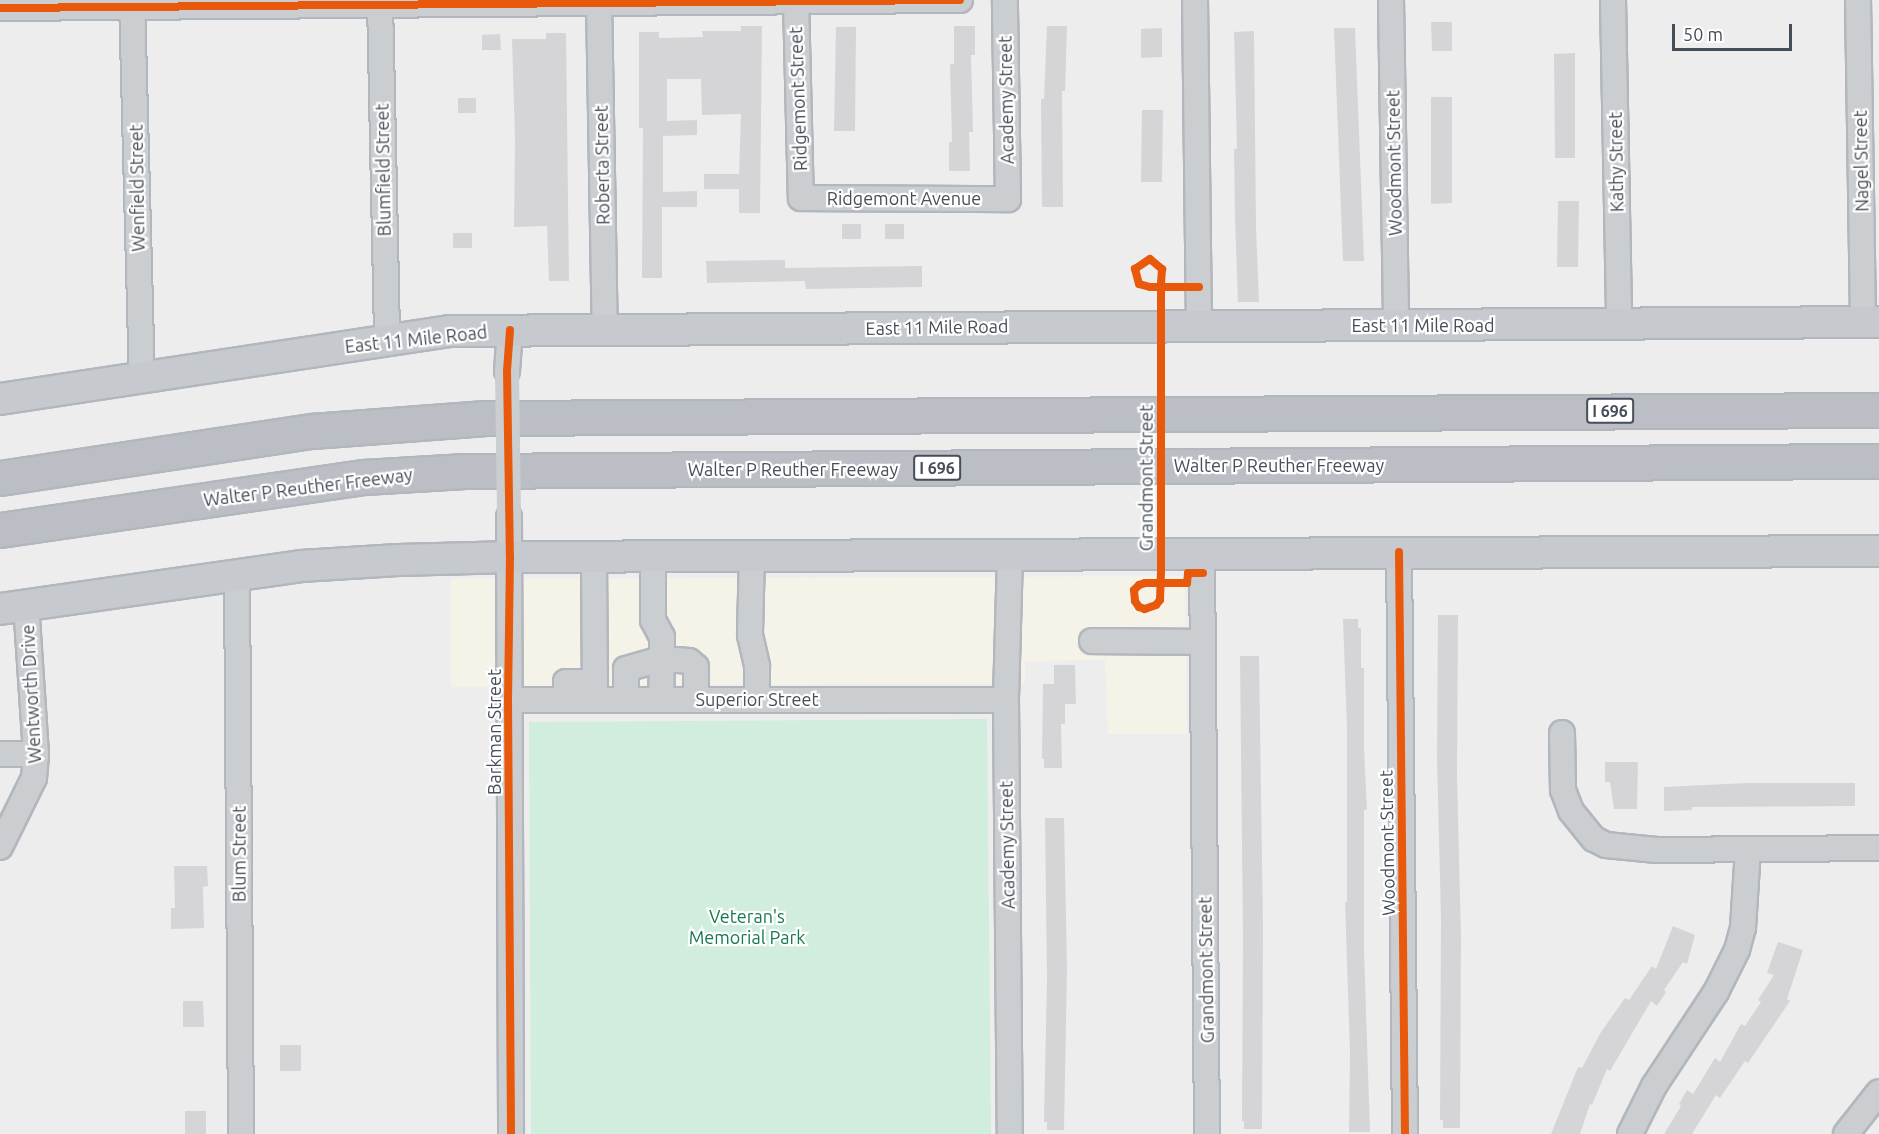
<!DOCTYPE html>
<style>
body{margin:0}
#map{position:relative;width:1879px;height:1134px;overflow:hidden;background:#eeeded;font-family:Ubuntu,sans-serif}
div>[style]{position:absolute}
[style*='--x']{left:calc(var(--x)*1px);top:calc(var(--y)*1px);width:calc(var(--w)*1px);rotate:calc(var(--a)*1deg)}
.commercial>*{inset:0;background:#f5f2e8}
.green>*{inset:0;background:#d1edde}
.building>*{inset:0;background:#d5d5d7}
.roads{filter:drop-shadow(2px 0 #b2b6bd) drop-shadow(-2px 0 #b2b6bd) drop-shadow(0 2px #b2b6bd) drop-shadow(0 -2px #b2b6bd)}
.minor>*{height:24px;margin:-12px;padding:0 12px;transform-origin:12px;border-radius:12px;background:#cbced1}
.major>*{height:30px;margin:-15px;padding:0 15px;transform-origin:15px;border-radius:15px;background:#c6c9cd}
.highway>*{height:33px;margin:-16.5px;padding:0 16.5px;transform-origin:16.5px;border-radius:16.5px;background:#bbbfc5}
.minor-bridge>*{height:24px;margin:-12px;padding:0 12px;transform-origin:12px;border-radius:12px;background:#cbced1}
.cycleway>*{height:8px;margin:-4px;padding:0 4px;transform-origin:4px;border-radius:4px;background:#e8590c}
span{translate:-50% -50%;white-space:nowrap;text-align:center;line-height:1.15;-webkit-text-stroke:4.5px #fff;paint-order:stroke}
.shield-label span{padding:2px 4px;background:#fff;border:2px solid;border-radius:4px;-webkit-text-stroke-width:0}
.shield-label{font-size:16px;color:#454e59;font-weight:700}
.street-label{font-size:18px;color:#454e59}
.park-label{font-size:18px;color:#17794e}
.scale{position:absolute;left:1672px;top:24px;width:120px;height:27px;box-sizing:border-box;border:3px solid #454e59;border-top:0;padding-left:8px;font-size:18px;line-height:21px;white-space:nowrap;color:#454e59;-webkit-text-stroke:4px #fff;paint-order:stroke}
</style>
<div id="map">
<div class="commercial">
<div style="clip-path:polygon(1185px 576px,1187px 734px,1108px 734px,1105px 660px,1025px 661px,1025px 683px,451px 687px,451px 579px)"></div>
</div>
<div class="green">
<div style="clip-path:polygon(987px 719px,991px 1134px,531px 1134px,529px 722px)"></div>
</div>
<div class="building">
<div style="clip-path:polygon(1431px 22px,1452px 22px,1452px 51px,1432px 51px)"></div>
<div style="clip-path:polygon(741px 26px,762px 26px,760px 213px,739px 213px,739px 189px,704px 189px,704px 174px,739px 174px,741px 114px,702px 115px,701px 79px,667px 79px,667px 121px,697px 120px,697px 135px,663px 136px,663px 192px,697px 191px,697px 207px,662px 207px,662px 278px,642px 278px,643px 128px,639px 128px,639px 32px,659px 32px,659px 38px,703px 37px,702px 31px,741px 31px)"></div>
<div style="clip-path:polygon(954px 26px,975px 26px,975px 55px,971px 55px,973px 132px,969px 132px,970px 171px,949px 171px,949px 142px,952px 142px,950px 64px,954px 64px)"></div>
<div style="clip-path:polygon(1047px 26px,1067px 26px,1065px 91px,1062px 91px,1063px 207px,1042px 207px,1041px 99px,1044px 99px)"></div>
<div style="clip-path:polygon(836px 27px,856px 27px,855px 131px,834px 131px)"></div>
<div style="clip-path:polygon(1162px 28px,1162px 57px,1141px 58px,1141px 29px)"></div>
<div style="clip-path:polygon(1334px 28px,1355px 28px,1364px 261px,1343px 261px)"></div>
<div style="clip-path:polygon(1254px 31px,1256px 228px,1259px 302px,1238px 302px,1235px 218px,1234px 149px,1237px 149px,1234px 32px)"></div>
<div style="clip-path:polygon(546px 33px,566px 33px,569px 281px,549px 281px,547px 226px,514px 227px,515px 139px,512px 39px,546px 39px)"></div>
<div style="clip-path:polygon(500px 34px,501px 50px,482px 50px,482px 35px)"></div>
<div style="clip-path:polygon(1575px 53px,1575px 158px,1555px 158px,1554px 54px)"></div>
<div style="clip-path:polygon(1431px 97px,1452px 97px,1452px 203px,1431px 204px)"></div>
<div style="clip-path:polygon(458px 98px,476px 98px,476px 113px,458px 113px)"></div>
<div style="clip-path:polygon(1142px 110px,1163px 110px,1162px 182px,1141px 182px)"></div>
<div style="clip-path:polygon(1558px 201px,1579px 201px,1578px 267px,1557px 267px)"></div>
<div style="clip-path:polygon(842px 224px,861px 224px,861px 239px,842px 239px)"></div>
<div style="clip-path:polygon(885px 224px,904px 224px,904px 239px,885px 239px)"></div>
<div style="clip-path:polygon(453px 233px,472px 233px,472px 248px,453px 248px)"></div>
<div style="clip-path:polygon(785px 260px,785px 268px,922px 266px,922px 287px,806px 289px,805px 281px,707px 283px,706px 261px)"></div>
<div style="clip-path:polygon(1438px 615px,1458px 615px,1457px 776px,1461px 937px,1460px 1128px,1443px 1128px,1443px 1120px,1440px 1120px,1441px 919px,1437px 758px)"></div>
<div style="clip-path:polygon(1343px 619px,1358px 619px,1358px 628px,1361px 628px,1361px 668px,1364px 668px,1364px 749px,1367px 810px,1364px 810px,1364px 950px,1370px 1132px,1349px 1132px,1350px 1052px,1345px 902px,1347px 902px,1347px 729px)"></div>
<div style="clip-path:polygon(1240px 656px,1259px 656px,1263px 928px,1262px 1129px,1244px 1129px,1244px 1121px,1242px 1121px,1243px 938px)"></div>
<div style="clip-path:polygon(1054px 665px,1075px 665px,1076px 704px,1065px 704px,1065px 724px,1061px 724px,1062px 768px,1044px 768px,1044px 759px,1042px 759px,1043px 684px,1054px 684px)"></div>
<div style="clip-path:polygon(1605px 762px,1638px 762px,1637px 809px,1614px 809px,1610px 782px,1605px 782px)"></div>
<div style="clip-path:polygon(1747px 783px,1855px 783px,1855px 806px,1692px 807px,1692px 810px,1664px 811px,1664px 787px)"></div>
<div style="clip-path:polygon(1045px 818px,1064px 818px,1067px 969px,1064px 1130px,1047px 1130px,1047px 1122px,1044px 1122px,1047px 979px)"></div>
<div style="clip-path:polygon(174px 866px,207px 866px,208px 886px,203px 887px,204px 928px,171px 929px,171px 908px,175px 908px)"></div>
<div style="clip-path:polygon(1673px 926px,1695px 935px,1687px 964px,1683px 962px,1664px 990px,1666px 992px,1657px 1006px,1651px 1001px,1610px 1071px,1607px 1069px,1592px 1105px,1590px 1104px,1580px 1134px,1551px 1134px,1578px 1067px,1582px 1068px,1601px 1032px,1625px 998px,1629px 1000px,1652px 966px,1656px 969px)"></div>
<div style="clip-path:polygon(1778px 942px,1803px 950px,1787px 999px,1790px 1001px,1748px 1063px,1745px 1061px,1720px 1098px,1716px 1095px,1692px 1134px,1664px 1134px,1681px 1106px,1679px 1104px,1687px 1090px,1693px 1094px,1715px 1058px,1720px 1062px,1741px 1024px,1745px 1026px,1761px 1002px,1758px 1000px,1774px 975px,1767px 973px)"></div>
<div style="clip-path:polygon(183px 1001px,203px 1001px,204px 1027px,183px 1027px)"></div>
<div style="clip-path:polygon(280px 1045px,301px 1045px,301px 1071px,280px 1071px)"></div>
<div style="clip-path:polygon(185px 1111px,206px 1111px,206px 1134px,185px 1134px)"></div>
</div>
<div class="roads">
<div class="minor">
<div style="--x:132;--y:0;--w:376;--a:88.5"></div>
<div style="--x:380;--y:0;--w:340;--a:88.8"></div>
<div style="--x:599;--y:0;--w:331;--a:89"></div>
<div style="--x:796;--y:0;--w:198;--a:88.6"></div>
<div style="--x:801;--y:198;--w:207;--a:0.3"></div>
<div style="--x:1008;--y:199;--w:199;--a:-90.9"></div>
<div style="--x:1195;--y:0;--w:325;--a:89.3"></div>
<div style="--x:1391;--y:0;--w:325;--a:89.1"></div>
<div style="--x:1613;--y:0;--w:323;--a:88.9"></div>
<div style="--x:1858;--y:0;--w:322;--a:89.1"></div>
<div style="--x:0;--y:8;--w:960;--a:-0.48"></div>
<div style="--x:507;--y:371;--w:41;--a:-85.8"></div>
<div style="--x:509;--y:517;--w:617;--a:89.81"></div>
<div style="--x:1399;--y:552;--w:582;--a:89.41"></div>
<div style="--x:1202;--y:554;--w:580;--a:89.51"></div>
<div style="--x:1010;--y:555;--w:145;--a:91.6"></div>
<div style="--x:1006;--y:700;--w:434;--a:89.5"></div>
<div style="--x:752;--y:556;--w:79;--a:91.5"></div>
<div style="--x:750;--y:635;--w:32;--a:77"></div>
<div style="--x:757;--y:666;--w:33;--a:90"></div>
<div style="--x:594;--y:557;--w:143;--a:89.6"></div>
<div style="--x:237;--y:575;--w:559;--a:89.59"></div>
<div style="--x:1092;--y:641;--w:111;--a:0.5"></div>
<div style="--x:626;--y:699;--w:30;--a:-90"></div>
<div style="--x:626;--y:669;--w:37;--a:-16"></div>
<div style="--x:662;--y:659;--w:22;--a:-90"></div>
<div style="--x:662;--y:637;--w:19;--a:-118"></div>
<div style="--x:653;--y:620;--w:64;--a:-90"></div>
<div style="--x:508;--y:700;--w:498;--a:0"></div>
<div style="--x:566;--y:700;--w:18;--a:-90"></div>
<div style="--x:566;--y:682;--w:29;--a:0"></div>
<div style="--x:661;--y:700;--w:41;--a:-88.6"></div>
<div style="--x:662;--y:659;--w:27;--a:4"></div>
<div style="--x:689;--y:661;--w:9;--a:41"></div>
<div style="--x:696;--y:667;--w:32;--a:90"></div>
<div style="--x:1562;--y:733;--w:57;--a:89"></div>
<div style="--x:1563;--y:790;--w:22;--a:69"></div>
<div style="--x:1571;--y:811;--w:36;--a:51"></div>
<div style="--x:1594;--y:839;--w:13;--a:27"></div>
<div style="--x:1606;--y:845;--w:51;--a:5.6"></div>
<div style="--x:1657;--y:850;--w:222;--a:-0.5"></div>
<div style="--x:0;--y:754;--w:36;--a:0"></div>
<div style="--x:0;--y:847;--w:77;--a:-63.8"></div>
<div style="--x:34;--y:778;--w:24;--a:-85"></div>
<div style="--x:36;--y:754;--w:149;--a:-93.8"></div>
<div style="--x:1630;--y:1134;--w:54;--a:-63.4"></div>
<div style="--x:1654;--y:1086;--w:113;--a:-56.6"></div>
<div style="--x:1716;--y:992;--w:47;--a:-63.4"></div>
<div style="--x:1737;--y:950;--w:23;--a:-75"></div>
<div style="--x:1743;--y:928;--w:79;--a:-86.4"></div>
<div style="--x:1846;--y:1134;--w:53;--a:-51.8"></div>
</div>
<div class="major">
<div style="--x:0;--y:399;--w:455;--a:-8.6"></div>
<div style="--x:450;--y:331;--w:1429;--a:-0.36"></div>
<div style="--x:0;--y:609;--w:304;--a:-8.1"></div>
<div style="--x:301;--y:566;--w:97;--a:-3.5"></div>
<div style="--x:398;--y:560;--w:112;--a:-1.5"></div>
<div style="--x:510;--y:557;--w:1369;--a:-0.25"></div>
</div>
<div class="highway">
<div style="--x:0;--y:478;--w:316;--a:-8.6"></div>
<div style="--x:312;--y:431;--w:174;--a:-4.3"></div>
<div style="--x:486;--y:418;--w:1393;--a:-0.33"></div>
<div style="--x:0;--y:530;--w:368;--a:-8.3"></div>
<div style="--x:364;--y:477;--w:101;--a:-3.4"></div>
<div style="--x:465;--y:471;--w:1414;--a:-0.41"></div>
</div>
</div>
<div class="minor-bridge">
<div style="--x:507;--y:371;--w:146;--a:89.2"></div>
</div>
<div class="cycleway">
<div style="--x:0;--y:8;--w:960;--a:-0.48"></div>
<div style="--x:1199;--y:287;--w:49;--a:180"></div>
<div style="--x:1150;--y:287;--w:11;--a:-165"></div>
<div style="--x:1139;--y:284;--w:16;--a:-105"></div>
<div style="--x:1135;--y:269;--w:18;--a:-34"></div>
<div style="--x:1150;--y:259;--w:16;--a:40"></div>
<div style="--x:1162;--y:269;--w:15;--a:94"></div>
<div style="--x:1161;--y:284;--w:287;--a:90"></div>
<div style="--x:1161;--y:571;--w:29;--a:92"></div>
<div style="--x:1160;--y:600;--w:6;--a:129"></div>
<div style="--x:1156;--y:605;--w:12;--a:160"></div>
<div style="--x:1145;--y:609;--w:6;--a:-162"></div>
<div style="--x:1139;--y:607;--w:7;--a:-124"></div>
<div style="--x:1135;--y:601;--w:11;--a:-95"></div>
<div style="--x:1134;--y:590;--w:7;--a:-45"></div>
<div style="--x:1139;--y:585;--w:6;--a:-18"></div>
<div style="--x:1145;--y:583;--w:42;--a:0"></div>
<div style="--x:1187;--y:583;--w:10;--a:-84"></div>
<div style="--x:1188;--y:573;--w:15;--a:0"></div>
<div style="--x:510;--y:330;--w:41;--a:94.2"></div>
<div style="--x:507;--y:371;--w:186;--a:89.1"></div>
<div style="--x:510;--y:557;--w:143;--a:90.8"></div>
<div style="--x:508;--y:700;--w:434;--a:89.6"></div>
<div style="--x:1399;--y:552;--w:582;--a:89.41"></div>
</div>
<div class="shield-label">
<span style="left:1610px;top:411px">I 696</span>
<span style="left:937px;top:468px">I 696</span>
</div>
<div class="street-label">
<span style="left:798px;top:99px;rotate:-92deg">Ridgemont Street</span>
<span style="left:1006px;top:100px;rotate:-91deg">Academy Street</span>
<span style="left:1861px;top:161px;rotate:-91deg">Nagel Street</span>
<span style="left:1616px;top:162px;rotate:-91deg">Kathy Street</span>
<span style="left:1394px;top:163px;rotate:-91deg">Woodmont Street</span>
<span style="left:602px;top:165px;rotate:-91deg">Roberta Street</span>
<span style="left:383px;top:170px;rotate:-91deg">Blumfield Street</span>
<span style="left:137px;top:188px;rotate:-91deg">Wenfield Street</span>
<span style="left:904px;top:198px">Ridgemont Avenue</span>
<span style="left:1423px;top:325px">East 11 Mile Road</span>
<span style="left:937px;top:327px;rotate:-1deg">East 11 Mile Road</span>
<span style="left:416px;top:339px;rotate:-6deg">East 11 Mile Road</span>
<span style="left:1279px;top:465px">Walter P Reuther Freeway</span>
<span style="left:793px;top:469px">Walter P Reuther Freeway</span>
<span style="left:1146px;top:478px;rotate:-90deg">Grandmont Street</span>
<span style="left:308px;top:487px;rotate:-7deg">Walter P Reuther Freeway</span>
<span style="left:31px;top:694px;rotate:-93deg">Wentworth Drive</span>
<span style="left:757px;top:699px">Superior Street</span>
<span style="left:494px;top:732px;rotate:-90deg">Barkman Street</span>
<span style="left:1387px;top:843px;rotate:-91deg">Woodmont Street</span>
<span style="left:1007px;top:845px;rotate:-91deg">Academy Street</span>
<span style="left:239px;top:854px;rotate:-90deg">Blum Street</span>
<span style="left:1206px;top:970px;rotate:-91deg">Grandmont Street</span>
</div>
<div class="park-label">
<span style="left:747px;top:927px">Veteran's<br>Memorial Park</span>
</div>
<div class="scale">50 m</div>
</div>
